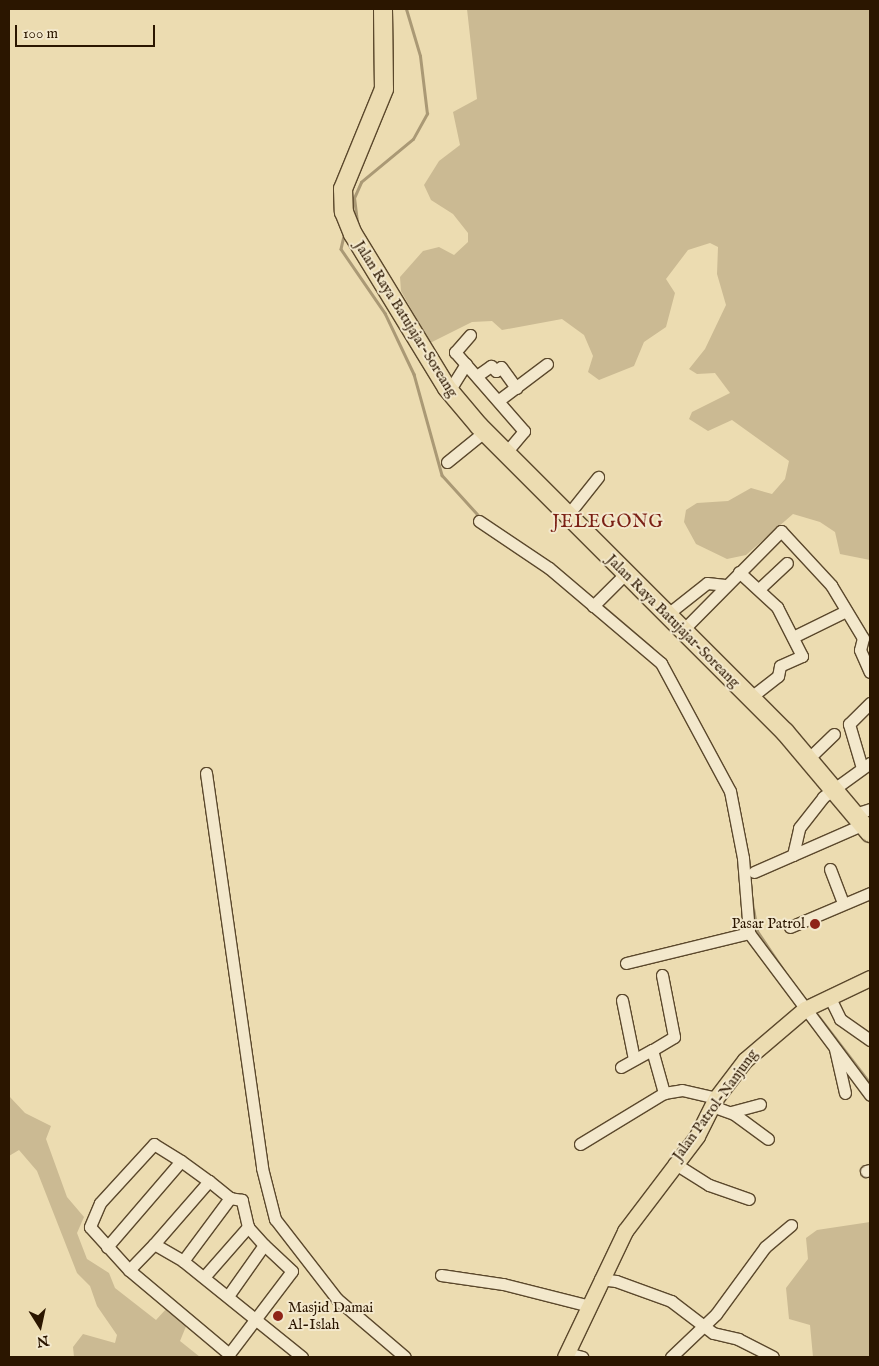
<!DOCTYPE html>
<style>
body{margin:0}
#map{position:relative;width:879px;height:1366px;overflow:hidden;background:#ecdcb1;font-family:"IM FELL English",serif}
div>[style]{position:absolute}
[style*='--x']{left:calc(var(--x)*1px);top:calc(var(--y)*1px);width:calc(var(--w)*1px);rotate:calc(var(--a)*1deg)}
.green>*{inset:0;background:#cbba93}
.stream>*{height:2.5px;margin:-1.25px;padding:0 1.25px;transform-origin:1.25px;border-radius:1.25px;background:#aa9975}
.roads{filter:drop-shadow(1px 0 #5b482c) drop-shadow(-1px 0 #5b482c) drop-shadow(0 1px #5b482c) drop-shadow(0 -1px #5b482c)}
.minor>*{height:11px;margin:-5.5px;padding:0 5.5px;transform-origin:5.5px;border-radius:5.5px;background:#f3e8cc}
.major>*{height:15px;margin:-7.5px;padding:0 7.5px;transform-origin:7.5px;border-radius:7.5px;background:#ecdcb1}
.highway>*{height:18px;margin:-9px;padding:0 9px;transform-origin:9px;border-radius:9px;background:#ecdcb1}
.dots>*{width:14px;height:14px;translate:-50% -50%;box-sizing:border-box;border:2px solid #f3e8cc;border-radius:50%}
span{translate:-50% -50%;white-space:nowrap;text-align:center;line-height:1.15;-webkit-text-stroke:4px #f3e8cc;paint-order:stroke}
.street-label{font-size:15px;color:#2b1600}
.poi-label{font-size:15px;color:#2b1600}
.right{translate:-100% -50%;text-align:right}
.left{translate:0 -50%;text-align:left}
.quarter-label{font-size:18px;color:#7a1f14;letter-spacing:1px}
.frame{position:absolute;inset:0;border:10px solid #2b1600;pointer-events:none}
.north{position:absolute;left:15px;top:1301px;width:50px;height:50px;-webkit-text-stroke:4px #f3e8cc;paint-order:stroke;rotate:170deg;font-size:14px;font-weight:700;line-height:20px;text-align:center;color:#2b1600}
.north::after{content:'';display:block;margin:auto;width:18px;height:22px;background:#2b1600;clip-path:polygon(50% 0,100% 100%,50% 72%,0 100%)}
.scale{position:absolute;left:15px;top:25px;width:140px;height:22px;box-sizing:border-box;border:2px solid #2b1600;border-top:0;padding-left:6px;font-size:15px;line-height:18px;white-space:nowrap;color:#2b1600;-webkit-text-stroke:4px #f3e8cc;paint-order:stroke}
</style>
<div id="map">
<div class="green">
<div style="clip-path:polygon(467px 9px,870px 9px,870px 560px,840px 554px,835px 532px,820px 522px,793px 514px,746px 555px,727px 559px,696px 544px,684px 522px,686px 510px,697px 503px,728px 501px,751px 488px,772px 494px,785px 479px,789px 461px,732px 420px,708px 431px,689px 419px,692px 412px,730px 393px,715px 373px,697px 374px,689px 369px,705px 349px,726px 305px,717px 274px,718px 247px,710px 243px,688px 250px,666px 279px,675px 293px,666px 327px,644px 342px,634px 366px,599px 380px,588px 372px,593px 356px,584px 335px,562px 319px,502px 330px,492px 321px,472px 322px,430px 343px,401px 291px,400px 277px,423px 251px,439px 247px,454px 255px,468px 242px,468px 233px,453px 214px,431px 200px,424px 185px,439px 161px,460px 145px,453px 112px,477px 99px)"></div>
<div style="clip-path:polygon(9px 1096px,25px 1113px,51px 1126px,46px 1139px,67px 1197px,84px 1217px,77px 1233px,87px 1259px,109px 1273px,115px 1288px,156px 1320px,167px 1308px,187px 1324px,180px 1341px,200px 1357px,74px 1357px,73px 1347px,83px 1334px,115px 1343px,117px 1335px,97px 1306px,90px 1286px,77px 1273px,37px 1171px,19px 1150px,9px 1156px)"></div>
<div style="clip-path:polygon(870px 1222px,870px 1357px,813px 1357px,810px 1325px,789px 1319px,786px 1288px,808px 1259px,806px 1238px,817px 1230px)"></div>
</div>
<div class="stream">
<div style="--x:357;--y:222;--w:24;--a:-97"></div>
<div style="--x:354;--y:198;--w:17;--a:-66"></div>
<div style="--x:361;--y:182;--w:67;--a:-39.6"></div>
<div style="--x:413;--y:139;--w:29;--a:-61"></div>
<div style="--x:427;--y:114;--w:58;--a:-96.9"></div>
<div style="--x:420;--y:56;--w:49;--a:-106.6"></div>
<div style="--x:344;--y:236;--w:13;--a:103"></div>
<div style="--x:341;--y:249;--w:78;--a:55.5"></div>
<div style="--x:385;--y:313;--w:68;--a:64.6"></div>
<div style="--x:414;--y:374;--w:105;--a:74.5"></div>
<div style="--x:442;--y:475;--w:57;--a:47.9"></div>
<div style="--x:604;--y:607;--w:63;--a:40.5"></div>
<div style="--x:751;--y:894;--w:39;--a:80"></div>
<div style="--x:758;--y:932;--w:48;--a:56"></div>
<div style="--x:814;--y:1010;--w:92;--a:52.5"></div>
</div>
<div class="roads">
<div class="minor">
<div style="--x:470;--y:335;--w:23;--a:131"></div>
<div style="--x:455;--y:352;--w:105;--a:48.9"></div>
<div style="--x:524;--y:431;--w:30;--a:130"></div>
<div style="--x:478;--y:375;--w:16;--a:-35"></div>
<div style="--x:491;--y:366;--w:7;--a:45"></div>
<div style="--x:496;--y:371;--w:6;--a:-39"></div>
<div style="--x:501;--y:367;--w:26;--a:54"></div>
<div style="--x:449;--y:391;--w:32;--a:-58"></div>
<div style="--x:499;--y:400;--w:60;--a:-36.9"></div>
<div style="--x:447;--y:462;--w:48;--a:-39"></div>
<div style="--x:567;--y:516;--w:50;--a:-51.5"></div>
<div style="--x:479;--y:521;--w:84;--a:33.9"></div>
<div style="--x:549;--y:568;--w:147;--a:40.3"></div>
<div style="--x:661;--y:663;--w:145;--a:61.7"></div>
<div style="--x:730;--y:791;--w:68;--a:79"></div>
<div style="--x:743;--y:858;--w:75;--a:85.4"></div>
<div style="--x:749;--y:933;--w:202;--a:53.2"></div>
<div style="--x:739;--y:572;--w:52;--a:42.6"></div>
<div style="--x:777;--y:607;--w:55;--a:63"></div>
<div style="--x:802;--y:656;--w:24;--a:156"></div>
<div style="--x:780;--y:666;--w:10;--a:101"></div>
<div style="--x:778;--y:676;--w:36;--a:142"></div>
<div style="--x:759;--y:589;--w:38;--a:-43"></div>
<div style="--x:593;--y:606;--w:47;--a:-45"></div>
<div style="--x:669;--y:613;--w:48;--a:-38.3"></div>
<div style="--x:707;--y:583;--w:18;--a:6"></div>
<div style="--x:684;--y:629;--w:138;--a:-45.3"></div>
<div style="--x:781;--y:531;--w:74;--a:47.2"></div>
<div style="--x:831;--y:585;--w:62;--a:58.9"></div>
<div style="--x:863;--y:638;--w:12;--a:104"></div>
<div style="--x:860;--y:650;--w:24;--a:66"></div>
<div style="--x:793;--y:637;--w:59;--a:-26.1"></div>
<div style="--x:808;--y:759;--w:36;--a:-44"></div>
<div style="--x:862;--y:768;--w:46;--a:-106.5"></div>
<div style="--x:849;--y:724;--w:30;--a:-45"></div>
<div style="--x:206;--y:773;--w:399;--a:81.9"></div>
<div style="--x:262;--y:1168;--w:53;--a:75.7"></div>
<div style="--x:275;--y:1219;--w:101;--a:52.2"></div>
<div style="--x:337;--y:1299;--w:89;--a:40.5"></div>
<div style="--x:858;--y:813;--w:13;--a:-18"></div>
<div style="--x:793;--y:855;--w:28;--a:-77"></div>
<div style="--x:799;--y:828;--w:39;--a:-52"></div>
<div style="--x:823;--y:797;--w:58;--a:-35.9"></div>
<div style="--x:830;--y:869;--w:36;--a:69"></div>
<div style="--x:754;--y:872;--w:122;--a:-23.6"></div>
<div style="--x:790;--y:927;--w:87;--a:-23"></div>
<div style="--x:626;--y:963;--w:127;--a:-13.7"></div>
<div style="--x:662;--y:975;--w:63;--a:79"></div>
<div style="--x:674;--y:1037;--w:26;--a:149"></div>
<div style="--x:652;--y:1050;--w:45;--a:74.4"></div>
<div style="--x:829;--y:996;--w:25;--a:64"></div>
<div style="--x:840;--y:1019;--w:37;--a:35"></div>
<div style="--x:622;--y:1000;--w:60;--a:78.5"></div>
<div style="--x:835;--y:1049;--w:45;--a:77.2"></div>
<div style="--x:621;--y:1067;--w:35;--a:-29"></div>
<div style="--x:712;--y:1106;--w:23;--a:20"></div>
<div style="--x:734;--y:1114;--w:42;--a:36.3"></div>
<div style="--x:731;--y:1112;--w:30;--a:-15"></div>
<div style="--x:580;--y:1144;--w:98;--a:-31.3"></div>
<div style="--x:664;--y:1093;--w:18;--a:-9"></div>
<div style="--x:682;--y:1090;--w:35;--a:13"></div>
<div style="--x:181;--y:1161;--w:32;--a:-148"></div>
<div style="--x:154;--y:1144;--w:80;--a:132.5"></div>
<div style="--x:100;--y:1203;--w:26;--a:113"></div>
<div style="--x:90;--y:1227;--w:58;--a:47.8"></div>
<div style="--x:129;--y:1270;--w:131;--a:40"></div>
<div style="--x:229;--y:1354;--w:104;--a:-52.8"></div>
<div style="--x:292;--y:1271;--w:38;--a:-137"></div>
<div style="--x:674;--y:1163;--w:41;--a:32.2"></div>
<div style="--x:709;--y:1185;--w:42;--a:19.3"></div>
<div style="--x:866;--y:1171;--w:4;--a:-14"></div>
<div style="--x:107;--y:1247;--w:113;--a:-49.3"></div>
<div style="--x:181;--y:1161;--w:34;--a:36"></div>
<div style="--x:183;--y:1261;--w:79;--a:-53.3"></div>
<div style="--x:129;--y:1270;--w:36;--a:-46"></div>
<div style="--x:441;--y:1275;--w:63;--a:8.3"></div>
<div style="--x:503;--y:1284;--w:86;--a:14.2"></div>
<div style="--x:204;--y:1277;--w:67;--a:-48.7"></div>
<div style="--x:600;--y:1279;--w:16;--a:7"></div>
<div style="--x:616;--y:1281;--w:59;--a:20"></div>
<div style="--x:671;--y:1301;--w:53;--a:37.3"></div>
<div style="--x:713;--y:1333;--w:26;--a:13"></div>
<div style="--x:738;--y:1339;--w:39;--a:27"></div>
<div style="--x:228;--y:1296;--w:62;--a:-54.8"></div>
<div style="--x:264;--y:1245;--w:24;--a:-132"></div>
<div style="--x:248;--y:1227;--w:28;--a:-103"></div>
<div style="--x:242;--y:1200;--w:12;--a:-171"></div>
<div style="--x:230;--y:1198;--w:27;--a:-141"></div>
<div style="--x:209;--y:1181;--w:84;--a:131.1"></div>
<div style="--x:154;--y:1244;--w:34;--a:30"></div>
<div style="--x:183;--y:1261;--w:153;--a:38.9"></div>
<div style="--x:567;--y:1353;--w:16;--a:15"></div>
<div style="--x:671;--y:1357;--w:62;--a:-43.7"></div>
<div style="--x:716;--y:1314;--w:83;--a:-53.8"></div>
<div style="--x:765;--y:1247;--w:34;--a:-40"></div>
</div>
<div class="major">
<div style="--x:565;--y:1357;--w:140;--a:-64.5"></div>
<div style="--x:625;--y:1231;--w:119;--a:-52.8"></div>
<div style="--x:697;--y:1136;--w:42;--a:-63.4"></div>
<div style="--x:716;--y:1098;--w:48;--a:-52.7"></div>
<div style="--x:745;--y:1060;--w:79;--a:-40.4"></div>
<div style="--x:805;--y:1009;--w:72;--a:-25.5"></div>
</div>
<div class="highway">
<div style="--x:383;--y:9;--w:80;--a:89.3"></div>
<div style="--x:384;--y:89;--w:108;--a:112.3"></div>
<div style="--x:343;--y:189;--w:23;--a:88"></div>
<div style="--x:344;--y:212;--w:24;--a:68"></div>
<div style="--x:353;--y:234;--w:180;--a:58.6"></div>
<div style="--x:447;--y:388;--w:50;--a:49.9"></div>
<div style="--x:479;--y:426;--w:433;--a:45"></div>
<div style="--x:785;--y:732;--w:132;--a:49.9"></div>
</div>
</div>
<div class="dots">
<div style="left:815px;top:924px;background:#8f2418"></div>
<div style="left:278px;top:1316px;background:#8f2418"></div>
</div>
<div class="street-label">
<span style="left:406px;top:319px;rotate:58deg">Jalan Raya Batujajar-Soreang</span>
<span style="left:673px;top:621px;rotate:45deg">Jalan Raya Batujajar-Soreang</span>
<span style="left:715px;top:1105px;rotate:-54deg">Jalan Patrol-Nanjung</span>
</div>
<div class="poi-label">
<span class="right" style="left:805px;top:924px">Pasar Patrol</span>
<span class="left" style="left:288px;top:1316px">Masjid Damai<br>Al-Islah</span>
</div>
<div class="quarter-label">
<span style="left:608px;top:523px">JELEGONG</span>
</div>
<div class="frame"></div>
<div class="north">N</div>
<div class="scale">100 m</div>
</div>
